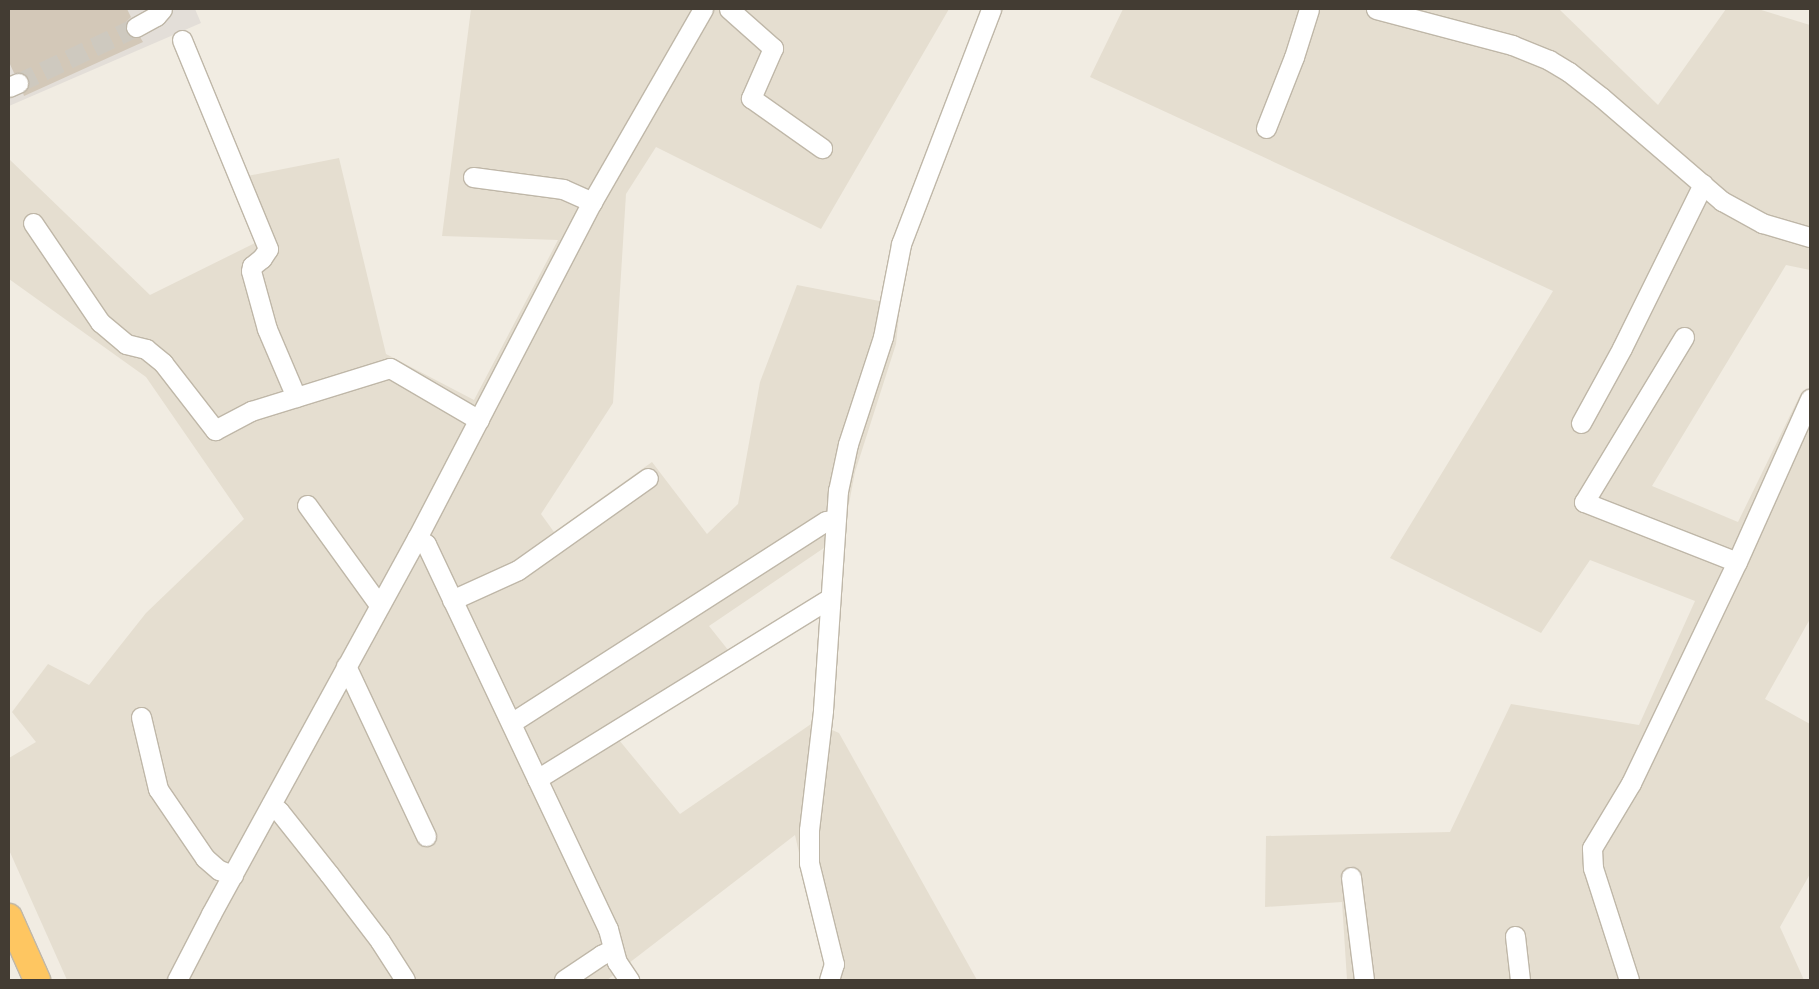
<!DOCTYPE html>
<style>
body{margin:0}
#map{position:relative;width:1819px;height:989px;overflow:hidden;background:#f1ece2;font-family:Montserrat,sans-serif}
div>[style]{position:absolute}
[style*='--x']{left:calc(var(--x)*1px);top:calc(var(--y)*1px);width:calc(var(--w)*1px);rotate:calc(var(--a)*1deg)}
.residential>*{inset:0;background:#e5ded0}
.industrial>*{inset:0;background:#e3ded8}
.building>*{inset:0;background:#d3c8b8}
.minor-tunnel>*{height:19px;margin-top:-9.5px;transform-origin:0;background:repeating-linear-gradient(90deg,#cec9bf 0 19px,transparent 0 28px)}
.roads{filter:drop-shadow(1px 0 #bfb7a8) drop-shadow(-1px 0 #bfb7a8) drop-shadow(0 1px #bfb7a8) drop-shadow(0 -1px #bfb7a8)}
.minor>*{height:19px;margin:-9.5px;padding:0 9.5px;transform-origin:9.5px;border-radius:9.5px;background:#fff}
.highway>*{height:26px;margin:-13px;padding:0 13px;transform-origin:13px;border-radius:13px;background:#fec661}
span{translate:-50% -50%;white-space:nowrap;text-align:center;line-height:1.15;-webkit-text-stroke:5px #fff;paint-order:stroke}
.frame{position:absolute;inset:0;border:10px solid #433c33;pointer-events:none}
</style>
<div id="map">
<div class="residential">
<div style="clip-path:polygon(471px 9px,949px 9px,821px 229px,656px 147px,626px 194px,613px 403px,541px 514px,554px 532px,652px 462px,707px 534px,738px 504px,760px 382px,797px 285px,900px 305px,896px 344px,855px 472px,843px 535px,709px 626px,740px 665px,619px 740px,680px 814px,814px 722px,839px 733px,977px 980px,820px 980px,824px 965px,795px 835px,607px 980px,67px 980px,9px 850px,9px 758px,36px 742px,12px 712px,48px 664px,89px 685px,146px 613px,244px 519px,146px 377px,9px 279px,9px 159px,150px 295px,255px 243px,232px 179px,339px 158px,386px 354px,474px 400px,558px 240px,442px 236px)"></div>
<div style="clip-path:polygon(1123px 9px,1559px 9px,1658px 105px,1726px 9px,1758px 9px,1810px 25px,1810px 270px,1786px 265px,1652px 486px,1738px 522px,1801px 393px,1810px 397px,1810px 619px,1765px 699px,1810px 724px,1810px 874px,1780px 927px,1804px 980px,1347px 980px,1342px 902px,1265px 907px,1266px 836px,1450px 832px,1511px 704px,1639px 725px,1695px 601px,1590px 560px,1541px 633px,1390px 558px,1553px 291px,1090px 77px)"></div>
</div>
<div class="industrial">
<div style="clip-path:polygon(9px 9px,195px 9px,201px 23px,9px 106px)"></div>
</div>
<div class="building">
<div style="clip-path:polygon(9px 9px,127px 9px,131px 17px,126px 22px,126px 32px,131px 37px,140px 37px,143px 42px,24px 96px,23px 93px,29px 85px,28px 79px,24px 74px,14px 73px,9px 62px)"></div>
</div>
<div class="minor-tunnel">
<div style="--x:18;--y:83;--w:131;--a:-25.4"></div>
</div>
<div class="roads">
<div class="minor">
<div style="--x:729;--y:9;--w:59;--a:41.6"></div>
<div style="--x:773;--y:48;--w:55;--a:113.7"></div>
<div style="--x:751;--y:98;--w:87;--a:35.2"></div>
<div style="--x:1376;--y:9;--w:141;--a:14.8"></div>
<div style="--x:1512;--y:45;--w:40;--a:22"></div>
<div style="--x:1549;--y:60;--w:23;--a:31"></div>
<div style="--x:1569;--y:72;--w:41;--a:38"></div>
<div style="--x:1601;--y:97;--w:160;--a:40.7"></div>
<div style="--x:1722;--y:201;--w:46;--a:28.8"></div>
<div style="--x:1762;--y:223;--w:50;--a:16.3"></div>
<div style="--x:136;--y:27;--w:23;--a:-29"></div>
<div style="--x:156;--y:16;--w:9;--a:-49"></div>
<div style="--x:182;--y:40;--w:226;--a:67.6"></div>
<div style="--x:268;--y:249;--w:11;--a:124"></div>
<div style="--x:262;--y:258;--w:13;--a:141"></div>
<div style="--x:252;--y:266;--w:5;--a:101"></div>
<div style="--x:251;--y:271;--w:60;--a:74.6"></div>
<div style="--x:267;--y:329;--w:74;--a:66.9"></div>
<div style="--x:9;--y:87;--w:10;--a:-24"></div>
<div style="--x:1266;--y:128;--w:76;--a:-68.5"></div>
<div style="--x:1294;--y:57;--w:50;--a:-72.6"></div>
<div style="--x:473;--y:177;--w:91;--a:7.6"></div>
<div style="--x:563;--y:189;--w:32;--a:24"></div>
<div style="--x:33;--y:223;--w:120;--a:55.9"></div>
<div style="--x:100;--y:322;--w:34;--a:40"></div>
<div style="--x:126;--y:344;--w:21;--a:14"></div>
<div style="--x:146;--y:349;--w:22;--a:39"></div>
<div style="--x:163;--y:363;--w:85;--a:52.2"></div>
<div style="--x:215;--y:430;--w:41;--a:-27.8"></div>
<div style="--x:251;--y:411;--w:145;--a:-17.2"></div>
<div style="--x:390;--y:368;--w:103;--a:30.3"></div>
<div style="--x:1684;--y:337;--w:193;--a:121.2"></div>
<div style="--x:1584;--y:502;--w:164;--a:21.4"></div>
<div style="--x:1581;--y:423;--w:85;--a:-61.3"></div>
<div style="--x:1622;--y:348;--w:183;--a:-63.7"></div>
<div style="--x:307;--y:505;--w:123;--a:54.2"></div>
<div style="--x:417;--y:538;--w:11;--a:34"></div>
<div style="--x:426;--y:544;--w:426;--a:64.7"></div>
<div style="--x:608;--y:929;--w:34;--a:75"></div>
<div style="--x:617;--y:962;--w:22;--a:56"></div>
<div style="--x:452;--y:600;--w:72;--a:-24.4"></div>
<div style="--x:518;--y:570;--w:159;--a:-35.3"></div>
<div style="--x:346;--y:666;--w:188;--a:64.8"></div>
<div style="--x:141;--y:717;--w:74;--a:76.7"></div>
<div style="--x:158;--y:789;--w:83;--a:55.7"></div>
<div style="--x:205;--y:858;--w:18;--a:41"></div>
<div style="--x:219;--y:870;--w:15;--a:20"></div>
<div style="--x:511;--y:723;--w:374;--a:-32.7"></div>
<div style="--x:826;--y:521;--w:10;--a:-11"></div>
<div style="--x:537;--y:779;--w:344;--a:-31.7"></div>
<div style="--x:271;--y:805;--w:10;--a:37"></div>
<div style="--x:279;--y:811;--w:80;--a:51.6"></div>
<div style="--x:329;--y:874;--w:84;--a:52.7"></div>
<div style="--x:380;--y:941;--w:46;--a:57.3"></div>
<div style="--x:1351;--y:877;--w:104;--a:82.8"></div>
<div style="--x:1515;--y:936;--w:44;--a:83.5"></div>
<div style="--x:177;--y:980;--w:74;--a:-62.7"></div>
<div style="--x:211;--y:914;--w:429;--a:-61.3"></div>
<div style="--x:417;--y:538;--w:379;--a:-62.5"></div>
<div style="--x:592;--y:202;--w:223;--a:-60.1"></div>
<div style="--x:564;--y:980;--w:45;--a:-34"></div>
<div style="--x:601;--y:955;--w:13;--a:-27"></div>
<div style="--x:829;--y:980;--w:17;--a:-73"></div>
<div style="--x:834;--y:964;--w:104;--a:-103.9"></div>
<div style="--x:809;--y:863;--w:33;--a:-90"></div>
<div style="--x:809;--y:830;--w:121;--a:-83.3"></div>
<div style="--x:823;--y:710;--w:220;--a:-86.1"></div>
<div style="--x:838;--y:491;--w:48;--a:-78"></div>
<div style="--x:848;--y:444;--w:113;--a:-71.9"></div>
<div style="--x:883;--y:337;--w:95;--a:-79"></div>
<div style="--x:901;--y:244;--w:252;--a:-69"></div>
<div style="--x:1629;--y:980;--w:118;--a:-107.8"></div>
<div style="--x:1593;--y:868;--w:20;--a:-93"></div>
<div style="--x:1592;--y:848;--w:76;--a:-59"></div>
<div style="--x:1631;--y:783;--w:245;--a:-64.4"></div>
<div style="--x:1737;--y:562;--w:179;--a:-65.9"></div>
</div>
<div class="highway">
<div style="--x:9;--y:917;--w:69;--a:66"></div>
</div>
</div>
<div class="frame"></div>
</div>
